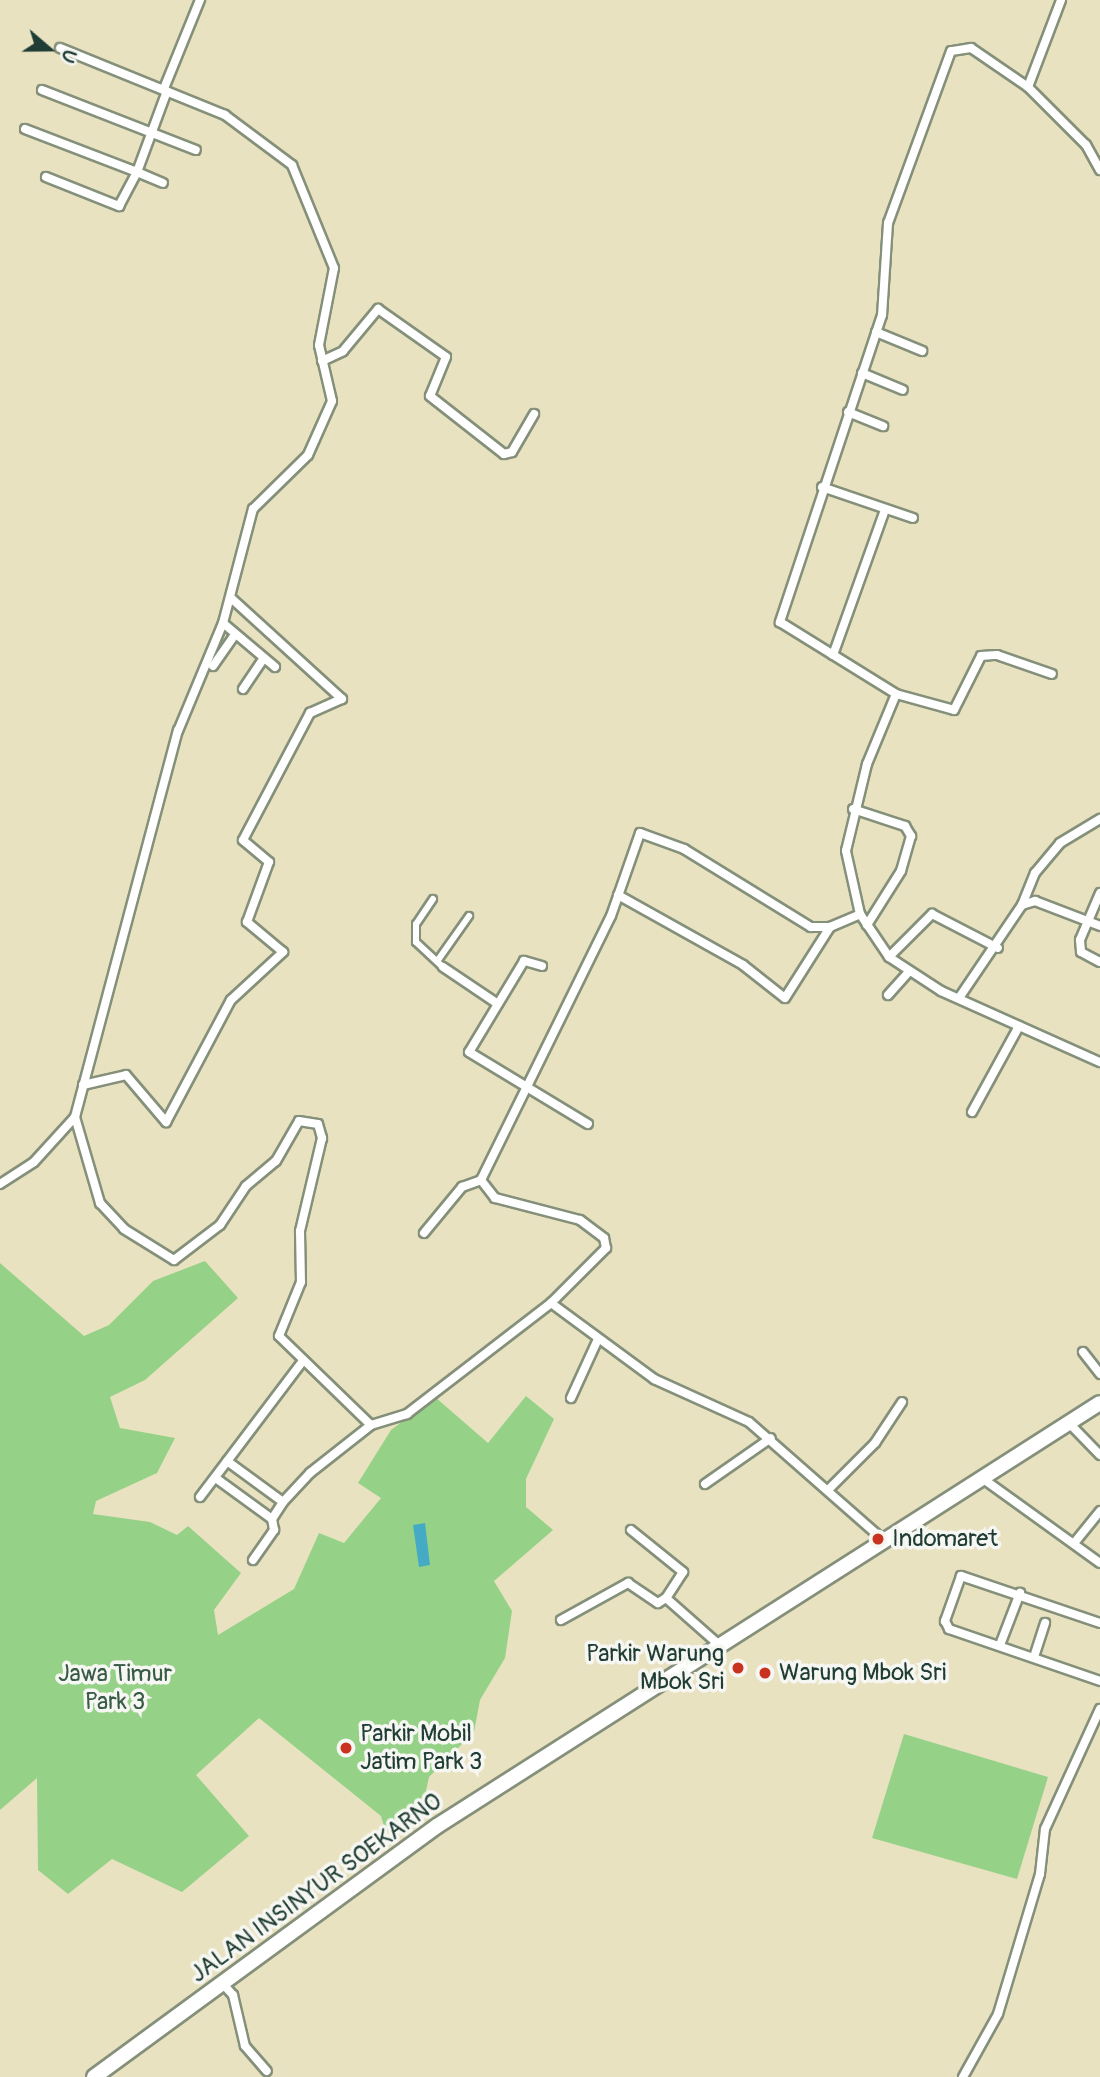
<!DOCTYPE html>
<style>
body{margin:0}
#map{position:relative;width:1100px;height:2077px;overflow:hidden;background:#e9e2c0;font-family:Pangolin,sans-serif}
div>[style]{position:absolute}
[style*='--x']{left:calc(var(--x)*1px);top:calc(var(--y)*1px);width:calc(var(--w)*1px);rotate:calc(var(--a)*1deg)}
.green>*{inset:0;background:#95d287}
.water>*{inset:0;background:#45abc4}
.roads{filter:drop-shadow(2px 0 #84907a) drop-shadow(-2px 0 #84907a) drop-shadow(0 2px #84907a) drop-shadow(0 -2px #84907a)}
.pedestrian>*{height:6px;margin:-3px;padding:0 3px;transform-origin:3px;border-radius:3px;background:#fff}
.minor>*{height:8px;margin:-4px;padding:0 4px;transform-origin:4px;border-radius:4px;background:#fff}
.primary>*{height:14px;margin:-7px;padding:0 7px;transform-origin:7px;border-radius:7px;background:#fff}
.dots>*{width:19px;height:19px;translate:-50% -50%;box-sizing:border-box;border:4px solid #f6f6f2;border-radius:50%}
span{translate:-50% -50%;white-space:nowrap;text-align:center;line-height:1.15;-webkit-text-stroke:7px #f6f6f2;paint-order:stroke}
.poi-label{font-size:24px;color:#1f3d34}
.left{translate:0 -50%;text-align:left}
.right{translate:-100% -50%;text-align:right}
.park-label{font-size:24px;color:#375b45}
.street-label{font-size:24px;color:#1f3d34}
.north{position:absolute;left:14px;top:14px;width:70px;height:70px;-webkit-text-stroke:5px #f6f6f2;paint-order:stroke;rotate:110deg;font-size:19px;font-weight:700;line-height:28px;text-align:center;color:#1f3d34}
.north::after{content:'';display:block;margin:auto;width:24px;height:32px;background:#1f3d34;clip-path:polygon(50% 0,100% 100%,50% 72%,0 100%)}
</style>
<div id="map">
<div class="green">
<div style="clip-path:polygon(205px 1261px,238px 1298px,145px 1380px,110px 1397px,120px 1428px,175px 1438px,157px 1473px,96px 1501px,93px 1514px,150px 1522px,177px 1535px,188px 1526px,241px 1573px,214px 1610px,218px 1635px,294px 1589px,319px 1533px,344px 1543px,381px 1498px,358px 1483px,391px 1430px,435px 1397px,488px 1443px,526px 1396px,554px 1419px,526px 1479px,526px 1507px,553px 1530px,494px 1581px,512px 1611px,505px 1658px,480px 1700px,474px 1732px,429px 1777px,426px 1791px,434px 1800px,386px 1833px,381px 1816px,259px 1718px,196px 1775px,249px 1836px,182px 1892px,112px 1859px,68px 1894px,38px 1870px,37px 1778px,0 1810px,0 1263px,84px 1336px,109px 1325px,153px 1281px)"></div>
<div style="clip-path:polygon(904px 1734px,1048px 1777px,1017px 1879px,872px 1838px)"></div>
</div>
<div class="water">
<div style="clip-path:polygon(425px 1523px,430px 1565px,419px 1567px,413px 1525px)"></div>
</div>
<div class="roads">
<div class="pedestrian">
<div style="--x:433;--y:899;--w:30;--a:124"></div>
<div style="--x:416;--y:924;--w:18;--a:90"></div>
<div style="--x:416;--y:942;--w:37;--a:43"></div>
<div style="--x:438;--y:960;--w:54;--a:-54.8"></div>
</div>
<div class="minor">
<div style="--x:165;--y:86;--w:93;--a:-67.9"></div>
<div style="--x:1028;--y:87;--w:93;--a:-69.2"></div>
<div style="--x:42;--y:90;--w:165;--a:21.3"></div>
<div style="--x:25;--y:129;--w:120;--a:21"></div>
<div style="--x:137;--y:172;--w:86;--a:-69.7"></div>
<div style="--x:1100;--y:170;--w:29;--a:-119"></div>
<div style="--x:1086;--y:145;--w:82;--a:-135"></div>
<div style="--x:1028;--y:87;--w:69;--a:-145.6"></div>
<div style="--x:971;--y:48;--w:20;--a:171"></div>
<div style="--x:951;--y:51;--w:183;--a:110.1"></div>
<div style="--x:888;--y:223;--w:92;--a:93.7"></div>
<div style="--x:882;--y:315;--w:324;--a:108.4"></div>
<div style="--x:780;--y:622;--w:137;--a:31.8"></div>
<div style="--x:896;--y:694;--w:76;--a:112.5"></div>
<div style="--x:867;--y:764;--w:89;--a:103.6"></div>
<div style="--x:846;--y:851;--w:65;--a:77.5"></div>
<div style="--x:860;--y:914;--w:52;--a:56"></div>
<div style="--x:889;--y:957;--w:62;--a:33.2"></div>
<div style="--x:941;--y:991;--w:174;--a:24.1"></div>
<div style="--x:46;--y:177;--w:79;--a:21.7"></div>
<div style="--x:119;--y:206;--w:38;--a:-62"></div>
<div style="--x:137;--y:172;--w:28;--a:23"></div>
<div style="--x:876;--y:332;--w:50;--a:22.4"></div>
<div style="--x:322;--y:361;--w:23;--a:-25"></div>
<div style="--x:343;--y:351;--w:55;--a:-50.2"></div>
<div style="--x:378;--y:309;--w:83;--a:35.2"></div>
<div style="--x:446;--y:357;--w:42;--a:112.3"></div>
<div style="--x:430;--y:396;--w:94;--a:38.1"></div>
<div style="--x:504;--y:454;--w:8;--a:-14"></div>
<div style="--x:512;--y:452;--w:44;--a:-59.9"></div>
<div style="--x:862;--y:373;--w:44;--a:22.5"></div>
<div style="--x:848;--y:412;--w:38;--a:22"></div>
<div style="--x:822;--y:487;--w:96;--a:18.8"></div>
<div style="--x:223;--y:623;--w:68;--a:40.2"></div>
<div style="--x:833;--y:655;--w:154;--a:-70.3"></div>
<div style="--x:213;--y:666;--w:39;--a:-55"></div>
<div style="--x:243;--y:689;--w:37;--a:-56"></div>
<div style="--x:896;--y:694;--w:60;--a:15.4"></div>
<div style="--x:954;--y:710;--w:60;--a:-63.4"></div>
<div style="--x:981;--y:656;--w:16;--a:-4"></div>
<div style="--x:997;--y:655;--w:58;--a:19.1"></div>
<div style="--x:853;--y:809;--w:55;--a:18.1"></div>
<div style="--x:905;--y:826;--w:12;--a:59"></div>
<div style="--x:911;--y:836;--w:36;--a:106"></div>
<div style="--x:901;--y:871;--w:64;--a:122.2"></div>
<div style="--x:1100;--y:893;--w:51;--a:113.1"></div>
<div style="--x:1080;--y:940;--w:12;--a:85"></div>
<div style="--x:1081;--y:952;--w:21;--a:28"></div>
<div style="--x:618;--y:895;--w:143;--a:29.2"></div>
<div style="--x:743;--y:965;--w:53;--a:38.2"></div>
<div style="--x:785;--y:998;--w:84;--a:-57.6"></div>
<div style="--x:1022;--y:905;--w:35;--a:-68"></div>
<div style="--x:1035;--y:873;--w:39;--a:-50"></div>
<div style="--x:1060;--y:843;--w:47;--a:-31"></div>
<div style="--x:889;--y:957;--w:61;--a:-45"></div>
<div style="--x:932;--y:914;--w:74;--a:27.3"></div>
<div style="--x:542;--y:966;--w:19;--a:-164"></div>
<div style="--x:524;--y:961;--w:106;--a:121.1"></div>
<div style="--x:469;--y:1052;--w:139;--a:31.2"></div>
<div style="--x:443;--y:967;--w:66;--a:33.9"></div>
<div style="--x:888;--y:995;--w:28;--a:-48"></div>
<div style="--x:959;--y:998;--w:112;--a:-55.9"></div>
<div style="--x:1022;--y:905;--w:14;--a:-17"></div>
<div style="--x:1035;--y:901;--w:70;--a:21"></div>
<div style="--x:83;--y:1085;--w:44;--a:-13.1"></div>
<div style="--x:126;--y:1075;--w:62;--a:49.6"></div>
<div style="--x:166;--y:1122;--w:138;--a:-62"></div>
<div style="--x:231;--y:1000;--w:71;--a:-42.7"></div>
<div style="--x:283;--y:952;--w:47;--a:-140.2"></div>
<div style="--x:247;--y:922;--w:64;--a:-69.9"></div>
<div style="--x:269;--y:862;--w:34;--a:-140"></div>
<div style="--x:243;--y:840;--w:144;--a:-62.2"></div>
<div style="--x:310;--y:713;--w:35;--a:-24"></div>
<div style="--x:342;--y:699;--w:150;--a:-137.7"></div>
<div style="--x:972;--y:1112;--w:98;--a:-61.3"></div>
<div style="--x:75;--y:1117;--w:90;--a:73.8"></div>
<div style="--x:100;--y:1203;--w:35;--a:47"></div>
<div style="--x:124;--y:1229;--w:59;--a:31.8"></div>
<div style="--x:174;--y:1260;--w:58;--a:-37.3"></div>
<div style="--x:220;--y:1225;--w:47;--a:-56.3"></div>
<div style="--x:246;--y:1186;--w:39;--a:-40"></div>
<div style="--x:276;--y:1161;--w:46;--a:-60.1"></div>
<div style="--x:299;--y:1121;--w:19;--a:9"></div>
<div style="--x:318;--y:1124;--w:15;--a:74"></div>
<div style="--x:322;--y:1138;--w:96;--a:103.3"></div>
<div style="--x:300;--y:1231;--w:51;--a:88.9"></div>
<div style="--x:301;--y:1282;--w:58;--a:112.2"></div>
<div style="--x:279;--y:1336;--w:128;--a:44.1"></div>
<div style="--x:0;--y:1184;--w:40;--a:-32.9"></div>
<div style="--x:34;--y:1162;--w:61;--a:-47.7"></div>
<div style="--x:75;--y:1117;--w:400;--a:-75.1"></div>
<div style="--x:178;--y:731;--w:117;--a:-67.4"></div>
<div style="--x:223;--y:623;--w:118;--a:-75.3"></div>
<div style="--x:253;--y:509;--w:77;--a:-44.5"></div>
<div style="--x:308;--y:455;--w:59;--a:-66"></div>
<div style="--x:332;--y:401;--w:57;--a:-103.1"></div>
<div style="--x:319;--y:345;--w:78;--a:-79"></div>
<div style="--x:334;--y:268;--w:111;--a:-112.2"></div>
<div style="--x:292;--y:165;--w:84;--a:-143.3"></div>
<div style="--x:225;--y:115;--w:178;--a:-157.9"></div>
<div style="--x:424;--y:1233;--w:60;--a:-50.4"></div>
<div style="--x:462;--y:1187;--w:20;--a:-20"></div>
<div style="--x:551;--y:1303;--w:128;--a:36.4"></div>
<div style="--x:654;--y:1379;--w:104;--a:24.4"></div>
<div style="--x:749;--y:1422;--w:177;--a:41.3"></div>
<div style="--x:1083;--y:1352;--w:28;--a:52"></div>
<div style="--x:571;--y:1398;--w:65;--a:-65.4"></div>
<div style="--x:1068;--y:1422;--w:46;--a:45.9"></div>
<div style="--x:227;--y:1461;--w:69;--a:36.2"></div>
<div style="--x:982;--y:1478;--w:145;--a:35.8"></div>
<div style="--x:217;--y:1479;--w:68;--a:36"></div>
<div style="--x:705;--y:1484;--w:80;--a:-34.9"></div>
<div style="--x:830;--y:1488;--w:64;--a:-45"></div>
<div style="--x:875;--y:1443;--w:49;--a:-56.6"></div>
<div style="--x:200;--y:1497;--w:169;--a:-52.9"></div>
<div style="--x:631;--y:1530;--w:67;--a:38.9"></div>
<div style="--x:683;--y:1572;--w:31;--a:123"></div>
<div style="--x:1075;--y:1542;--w:40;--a:-51"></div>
<div style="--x:253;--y:1560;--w:37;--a:-55"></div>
<div style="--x:274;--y:1530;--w:11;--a:-100"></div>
<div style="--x:272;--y:1519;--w:20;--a:-57"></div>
<div style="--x:283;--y:1502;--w:40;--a:-47"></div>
<div style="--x:310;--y:1473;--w:78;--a:-38.2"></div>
<div style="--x:371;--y:1425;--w:38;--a:-17"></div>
<div style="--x:407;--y:1414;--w:182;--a:-37.6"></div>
<div style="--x:551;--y:1303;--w:78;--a:-45"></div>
<div style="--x:606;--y:1248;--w:10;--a:-101"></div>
<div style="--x:604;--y:1238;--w:30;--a:-143"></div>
<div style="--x:580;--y:1220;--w:88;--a:-165.5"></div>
<div style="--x:495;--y:1198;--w:23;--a:-128"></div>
<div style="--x:481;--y:1180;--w:294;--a:-63.8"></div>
<div style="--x:611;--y:916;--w:88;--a:-70.7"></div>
<div style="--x:640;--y:833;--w:47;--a:20"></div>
<div style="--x:684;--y:849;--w:149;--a:31.6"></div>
<div style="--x:811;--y:927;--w:19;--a:0"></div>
<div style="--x:830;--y:927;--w:33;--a:-23"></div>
<div style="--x:561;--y:1620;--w:77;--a:-28.9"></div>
<div style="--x:628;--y:1583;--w:36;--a:34"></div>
<div style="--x:658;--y:1603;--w:9;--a:-32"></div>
<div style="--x:666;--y:1598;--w:68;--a:41.4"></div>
<div style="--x:1100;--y:1623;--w:147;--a:-161.3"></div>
<div style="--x:961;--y:1576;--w:48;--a:109.6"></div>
<div style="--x:945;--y:1621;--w:9;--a:63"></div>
<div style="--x:949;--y:1629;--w:160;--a:19"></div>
<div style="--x:1000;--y:1645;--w:56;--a:-69"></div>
<div style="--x:1034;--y:1657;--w:36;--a:-72"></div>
<div style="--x:223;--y:1984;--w:15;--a:48"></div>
<div style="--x:233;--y:1995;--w:52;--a:76.8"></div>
<div style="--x:245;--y:2046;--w:33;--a:49"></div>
<div style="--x:963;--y:2077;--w:72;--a:-60.9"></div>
<div style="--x:998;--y:2014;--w:146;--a:-73.3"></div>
<div style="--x:1040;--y:1874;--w:45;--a:-83.7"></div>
<div style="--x:1045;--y:1829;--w:132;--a:-65.4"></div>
</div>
<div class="primary">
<div style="--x:94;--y:2077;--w:425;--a:-36.2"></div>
<div style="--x:437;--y:1826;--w:786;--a:-32.54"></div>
</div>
</div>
<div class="dots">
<div style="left:878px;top:1539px;background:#c8321e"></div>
<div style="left:738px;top:1668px;background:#c8321e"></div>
<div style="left:765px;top:1673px;background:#c8321e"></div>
<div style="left:346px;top:1748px;background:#c8321e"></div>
</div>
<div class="poi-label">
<span class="left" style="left:892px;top:1539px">Indomaret</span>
<span class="right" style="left:724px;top:1668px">Parkir Warung<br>Mbok Sri</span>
<span class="left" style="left:779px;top:1673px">Warung Mbok Sri</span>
<span class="left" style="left:360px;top:1748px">Parkir Mobil<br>Jatim Park 3</span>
</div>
<div class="park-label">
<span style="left:115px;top:1688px">Jawa Timur<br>Park 3</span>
</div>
<div class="street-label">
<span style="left:316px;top:1888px;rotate:-36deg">JALAN INSINYUR SOEKARNO</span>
</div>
<div class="north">U</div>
</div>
